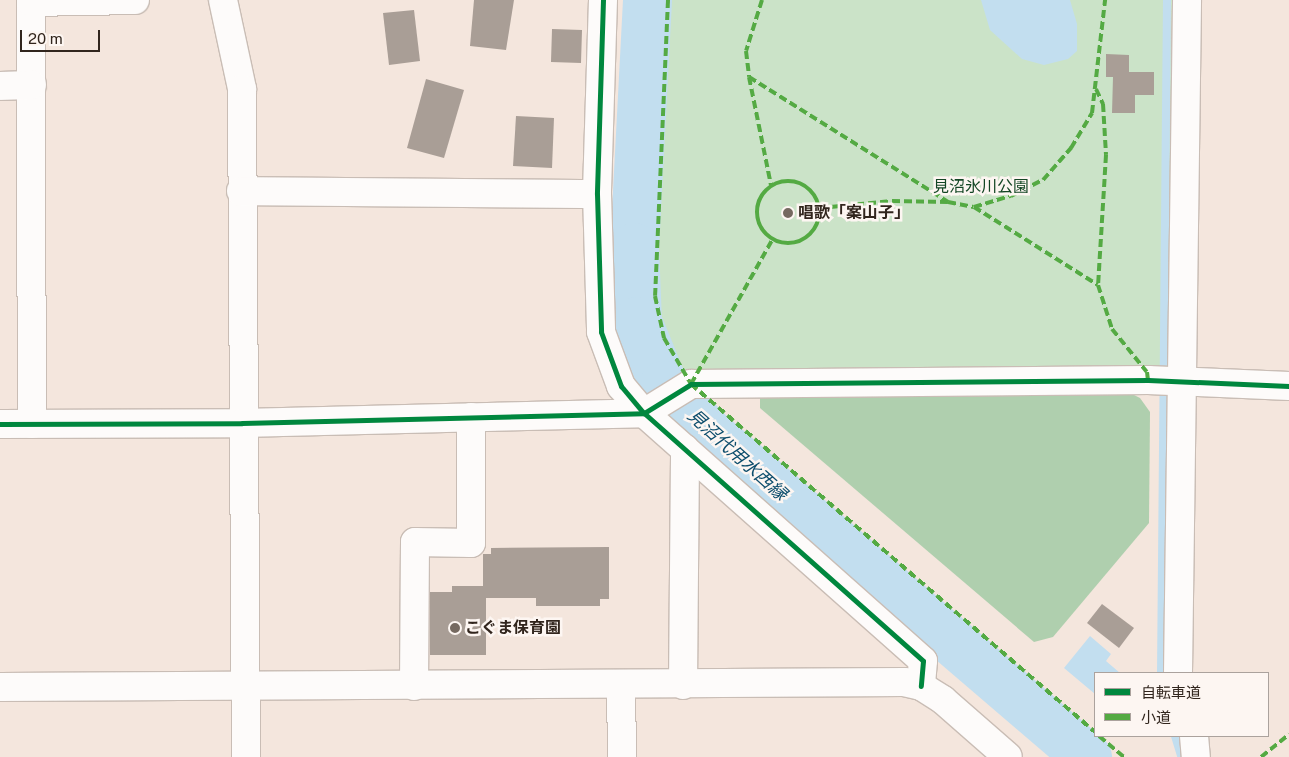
<!DOCTYPE html>
<meta charset="utf-8">
<style>
body{margin:0}
#map{position:relative;width:1289px;height:757px;overflow:hidden;background:#f4e6dd;font-family:"Public Sans","Noto Sans JP",sans-serif}
div>[style]{position:absolute}
[style*='--x']{left:calc(var(--x)*1px);top:calc(var(--y)*1px);width:calc(var(--w)*1px);rotate:calc(var(--a)*1deg)}
.green>*{inset:0;background:#cbe3c8}
.forest>*{inset:0;background:#afcfae}
.water>*{inset:0;background:#c2deef}
.stream>*{height:8px;margin:-4px;padding:0 4px;transform-origin:4px;border-radius:4px;background:#c2deef}
.river>*{height:49px;margin:-24.5px;padding:0 24.5px;transform-origin:24.5px;border-radius:24.5px;background:#c2deef}
.building>*{inset:0;background:#a99e96}
.roads{filter:drop-shadow(1px 0 #c9bdb5) drop-shadow(-1px 0 #c9bdb5) drop-shadow(0 1px #c9bdb5) drop-shadow(0 -1px #c9bdb5)}
.minor>*{height:28px;margin:-14px;padding:0 14px;transform-origin:14px;border-radius:14px;background:#fdfbfa}
.quiet>*{height:4px;margin-top:-2px;transform-origin:0;background:repeating-linear-gradient(90deg,#54aa43 0 8px,transparent 0 12px)}
.quiet>.ring{margin:-2px;padding:0;box-sizing:content-box;background:none;border:4px solid #54aa43;border-radius:50%}
.cycleway>*{height:5px;margin:-2.5px;padding:0 2.5px;transform-origin:2.5px;border-radius:2.5px;background:#00873e}
.dots>*{width:14px;height:14px;translate:-50% -50%;box-sizing:border-box;border:2px solid #fdf6f2;border-radius:50%}
span{translate:-50% -50%;white-space:nowrap;text-align:center;line-height:1.15;-webkit-text-stroke:5px #fdf6f2;paint-order:stroke}
.park-label{font-size:16px;color:#134624}
.poi-label{font-size:16px;color:#31251d;font-weight:700}
.left{translate:0 -50%;text-align:left}
.water-label{font-size:18px;color:#0e4e6d;font-style:italic}
.legend{position:absolute;left:1094px;top:672px;width:175px;height:65px;box-sizing:border-box;background:#fdf6f2;border:1px solid #aba29d;margin:0;padding:6px 9px;list-style:none;font-size:15px;color:#31251d}
.legend li{display:flex;align-items:center;gap:10px;height:25px}
.legend b{width:25px;border:1px solid #aba29d}
.scale{position:absolute;left:20px;top:30px;width:80px;height:22px;box-sizing:border-box;border:2px solid #31251d;border-top:0;padding-left:6px;font-size:15px;line-height:18px;white-space:nowrap;color:#31251d;-webkit-text-stroke:4px #fdf6f2;paint-order:stroke}
</style>
<div id="map">
<div class="green">
<div style="clip-path:polygon(665px 0,1172px 0,1168px 374px,679px 374px,661px 341px,651px 295px)"></div>
</div>
<div class="forest">
<div style="clip-path:polygon(768px 391px,1132px 394px,1140px 398px,1150px 412px,1149px 523px,1053px 637px,1034px 642px,760px 408px,760px 398px)"></div>
</div>
<div class="water">
<div style="clip-path:polygon(981px 0,1070px 0,1077px 24px,1077px 51px,1068px 59px,1044px 65px,1022px 59px,990px 30px)"></div>
<div style="clip-path:polygon(1090px 636px,1111px 654px,1106px 661px,1120px 673px,1095px 673px,1095px 694px,1064px 668px)"></div>
</div>
<div class="stream">
<div style="--x:1161;--y:673;--w:673;--a:-89.49"></div>
<div style="--x:1175;--y:736;--w:21;--a:73"></div>
</div>
<div class="river">
<div style="--x:647;--y:0;--w:247;--a:93"></div>
<div style="--x:634;--y:247;--w:74;--a:87.7"></div>
<div style="--x:637;--y:321;--w:69;--a:67.9"></div>
<div style="--x:663;--y:385;--w:66;--a:46.2"></div>
<div style="--x:709;--y:433;--w:498;--a:40.6"></div>
</div>
<div class="building">
<div style="clip-path:polygon(474px 0,514px 0,506px 50px,470px 46px)"></div>
<div style="clip-path:polygon(414px 10px,420px 61px,389px 65px,383px 13px)"></div>
<div style="clip-path:polygon(552px 29px,582px 30px,581px 63px,551px 62px)"></div>
<div style="clip-path:polygon(1106px 54px,1129px 55px,1129px 72px,1154px 72px,1154px 95px,1135px 95px,1135px 113px,1112px 113px,1113px 77px,1106px 77px)"></div>
<div style="clip-path:polygon(426px 79px,464px 90px,444px 158px,407px 148px)"></div>
<div style="clip-path:polygon(516px 116px,554px 118px,552px 168px,513px 166px)"></div>
<div style="clip-path:polygon(609px 547px,609px 599px,600px 599px,600px 606px,536px 606px,536px 598px,486px 598px,486px 655px,430px 655px,430px 592px,452px 592px,452px 586px,483px 586px,483px 554px,491px 554px,491px 548px)"></div>
<div style="clip-path:polygon(1102px 604px,1134px 628px,1119px 648px,1087px 623px)"></div>
</div>
<div class="roads">
<div class="minor">
<div style="--x:31;--y:0;--w:424;--a:89.9"></div>
<div style="--x:223;--y:0;--w:91;--a:77.9"></div>
<div style="--x:242;--y:89;--w:668;--a:89.66"></div>
<div style="--x:603;--y:0;--w:194;--a:91.8"></div>
<div style="--x:597;--y:194;--w:138;--a:88.3"></div>
<div style="--x:601;--y:332;--w:58;--a:69.7"></div>
<div style="--x:621;--y:386;--w:35;--a:50"></div>
<div style="--x:644;--y:413;--w:55;--a:-31.7"></div>
<div style="--x:691;--y:384;--w:457;--a:-0.5"></div>
<div style="--x:1148;--y:380;--w:141;--a:2.4"></div>
<div style="--x:31;--y:2;--w:104;--a:-1.1"></div>
<div style="--x:0;--y:86;--w:32;--a:-2"></div>
<div style="--x:241;--y:191;--w:356;--a:0.5"></div>
<div style="--x:0;--y:424;--w:242;--a:-0.2"></div>
<div style="--x:242;--y:423;--w:402;--a:-1.4"></div>
<div style="--x:644;--y:413;--w:373;--a:41.6"></div>
<div style="--x:923;--y:661;--w:25;--a:95"></div>
<div style="--x:1178;--y:673;--w:673;--a:-89.23"></div>
<div style="--x:621;--y:685;--w:72;--a:89.2"></div>
<div style="--x:683;--y:685;--w:236;--a:-89.5"></div>
<div style="--x:414;--y:686;--w:144;--a:-89.6"></div>
<div style="--x:415;--y:542;--w:56;--a:1"></div>
<div style="--x:471;--y:543;--w:126;--a:-90"></div>
<div style="--x:0;--y:687;--w:904;--a:-0.32"></div>
<div style="--x:904;--y:682;--w:17;--a:13"></div>
<div style="--x:921;--y:686;--w:26;--a:32"></div>
<div style="--x:943;--y:700;--w:86;--a:41.2"></div>
<div style="--x:1194;--y:736;--w:21;--a:85"></div>
</div>
</div>
<div class="quiet">
<div style="--x:668;--y:0;--w:296;--a:92.5"></div>
<div style="--x:655;--y:296;--w:43;--a:77.9"></div>
<div style="--x:664;--y:338;--w:53;--a:59.6"></div>
<div style="--x:691;--y:384;--w:533;--a:40.74"></div>
<div style="--x:762;--y:0;--w:53;--a:107.4"></div>
<div style="--x:746;--y:51;--w:26;--a:83"></div>
<div style="--x:749;--y:77;--w:235;--a:32.1"></div>
<div style="--x:948;--y:202;--w:26;--a:11"></div>
<div style="--x:974;--y:207;--w:146;--a:32.2"></div>
<div style="--x:1098;--y:285;--w:46;--a:72.3"></div>
<div style="--x:1112;--y:329;--w:55;--a:50.9"></div>
<div style="--x:1147;--y:372;--w:8;--a:83"></div>
<div style="--x:749;--y:77;--w:110;--a:78.5"></div>
<div style="--x:1096;--y:89;--w:17;--a:65"></div>
<div style="--x:1103;--y:104;--w:51;--a:86.6"></div>
<div style="--x:1106;--y:155;--w:130;--a:93.5"></div>
<div class="ring" style="left:757px;top:181px;width:58px;height:58px"></div>
<div style="--x:974;--y:207;--w:39;--a:-17"></div>
<div style="--x:1011;--y:196;--w:36;--a:-27"></div>
<div style="--x:1043;--y:180;--w:43;--a:-48.8"></div>
<div style="--x:1071;--y:148;--w:41;--a:-59"></div>
<div style="--x:1092;--y:113;--w:114;--a:-83.4"></div>
<div style="--x:820;--y:208;--w:72;--a:-5.6"></div>
<div style="--x:892;--y:201;--w:56;--a:1"></div>
<div style="--x:691;--y:384;--w:165;--a:-60.6"></div>
<div style="--x:1099;--y:736;--w:33;--a:40"></div>
<div style="--x:1261;--y:757;--w:36;--a:-39"></div>
</div>
<div class="cycleway">
<div style="--x:603;--y:0;--w:194;--a:91.8"></div>
<div style="--x:597;--y:194;--w:138;--a:88.3"></div>
<div style="--x:601;--y:332;--w:58;--a:69.7"></div>
<div style="--x:621;--y:386;--w:35;--a:50"></div>
<div style="--x:644;--y:413;--w:55;--a:-31.7"></div>
<div style="--x:691;--y:384;--w:457;--a:-0.5"></div>
<div style="--x:1148;--y:380;--w:141;--a:2.4"></div>
<div style="--x:0;--y:424;--w:242;--a:-0.2"></div>
<div style="--x:242;--y:423;--w:402;--a:-1.4"></div>
<div style="--x:644;--y:413;--w:373;--a:41.6"></div>
<div style="--x:923;--y:661;--w:25;--a:95"></div>
</div>
<div class="dots">
<div style="left:788px;top:213px;background:#756960"></div>
<div style="left:455px;top:628px;background:#756960"></div>
</div>
<div class="park-label">
<span style="left:981px;top:187px">見沼氷川公園</span>
</div>
<div class="poi-label">
<span class="left" style="left:798px;top:213px">唱歌「案山子」</span>
<span class="left" style="left:465px;top:628px">こぐま保育園</span>
</div>
<div class="water-label">
<span style="left:737px;top:455px;rotate:42deg">見沼代用水西縁</span>
</div>
<ul class="legend">
<li><b style="height:6px;background:#00873e"></b>自転車道</li>
<li><b style="height:6px;background:#54aa43"></b>小道</li>
</ul>
<div class="scale">20 m</div>
</div>
